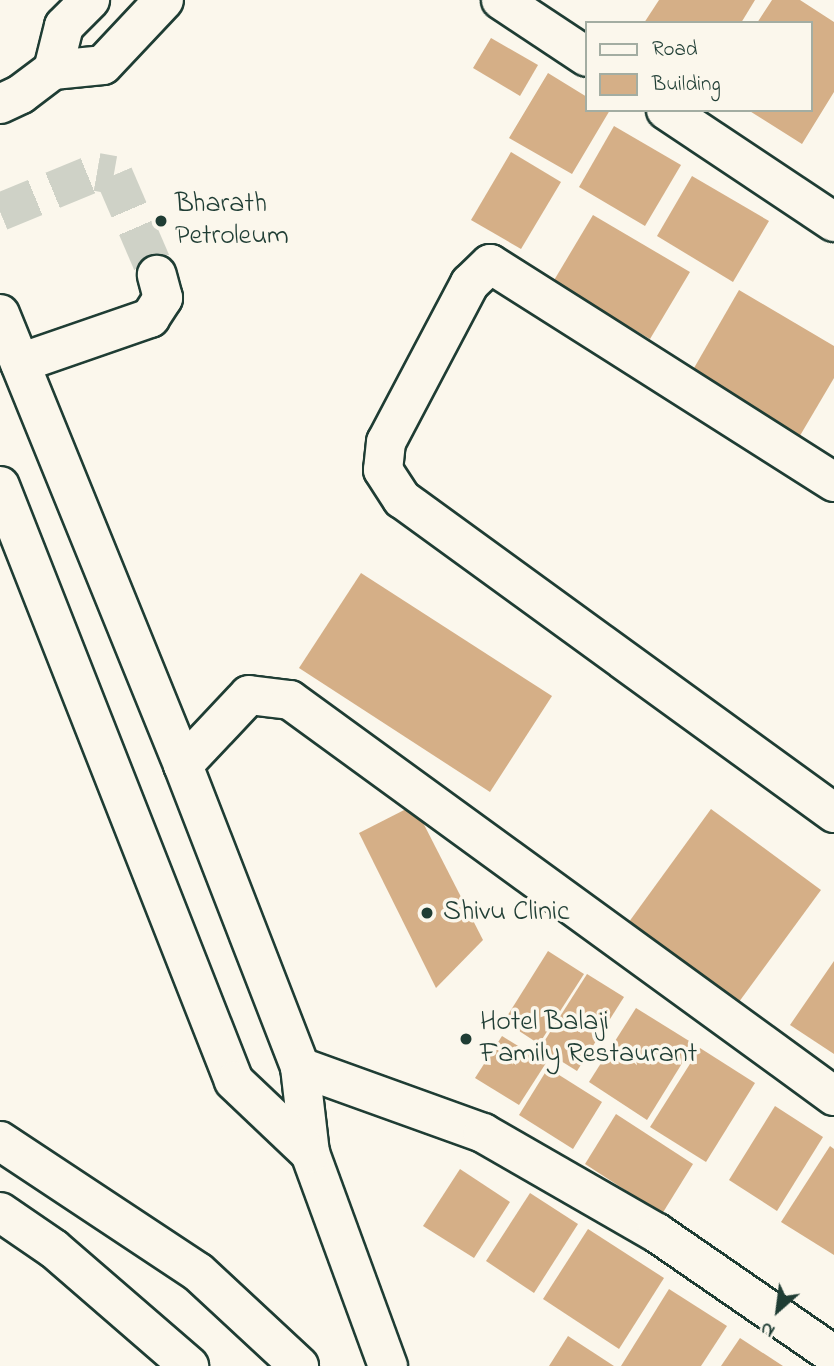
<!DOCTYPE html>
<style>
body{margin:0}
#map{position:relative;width:834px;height:1366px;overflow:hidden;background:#fbf7ec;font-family:"Indie Flower",sans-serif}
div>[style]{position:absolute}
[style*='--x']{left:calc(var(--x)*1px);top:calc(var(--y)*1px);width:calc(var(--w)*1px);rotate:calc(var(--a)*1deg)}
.building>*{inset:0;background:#d5af87}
.minor-tunnel>*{height:38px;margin-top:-19px;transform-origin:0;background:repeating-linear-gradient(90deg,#cfd2c7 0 38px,transparent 0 57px)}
.roads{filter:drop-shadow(2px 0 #1f3d34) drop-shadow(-2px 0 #1f3d34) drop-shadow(0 2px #1f3d34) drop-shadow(0 -2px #1f3d34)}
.minor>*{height:38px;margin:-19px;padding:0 19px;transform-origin:19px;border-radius:19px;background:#fbf7ec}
.major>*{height:38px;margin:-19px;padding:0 19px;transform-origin:19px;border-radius:19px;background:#fbf7ec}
.dots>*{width:19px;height:19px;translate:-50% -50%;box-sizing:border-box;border:4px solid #fbf7ec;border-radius:50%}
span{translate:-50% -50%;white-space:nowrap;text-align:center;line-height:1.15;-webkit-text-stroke:7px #fbf7ec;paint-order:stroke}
.poi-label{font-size:28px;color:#1f3d34}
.left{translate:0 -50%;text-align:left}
.legend{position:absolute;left:585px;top:21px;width:228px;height:91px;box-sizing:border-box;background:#fbf7ec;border:2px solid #a3ada2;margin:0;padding:9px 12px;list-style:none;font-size:21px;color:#1f3d34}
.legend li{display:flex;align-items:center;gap:14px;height:35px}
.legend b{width:35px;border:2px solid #a3ada2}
.north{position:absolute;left:743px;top:1275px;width:70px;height:70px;-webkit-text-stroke:5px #fbf7ec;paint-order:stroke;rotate:208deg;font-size:19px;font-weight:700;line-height:28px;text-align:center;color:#1f3d34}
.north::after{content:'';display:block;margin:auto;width:24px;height:32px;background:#1f3d34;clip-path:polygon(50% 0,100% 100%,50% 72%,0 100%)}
</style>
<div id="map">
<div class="building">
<div style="clip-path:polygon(659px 0,755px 0,741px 23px,644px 23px)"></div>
<div style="clip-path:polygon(772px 0,800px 0,834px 22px,834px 92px,802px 144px,748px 110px,811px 110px,811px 23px,757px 23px)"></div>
<div style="clip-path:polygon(491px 38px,538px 65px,520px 96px,473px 68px)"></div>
<div style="clip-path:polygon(548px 73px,587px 97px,587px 110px,610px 110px,572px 174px,509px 138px)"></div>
<div style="clip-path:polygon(614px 126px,681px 165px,645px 226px,579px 187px)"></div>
<div style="clip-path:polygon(511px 152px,561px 182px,521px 249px,471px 220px)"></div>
<div style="clip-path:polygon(692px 176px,769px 221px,733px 282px,657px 236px)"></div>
<div style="clip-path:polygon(593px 215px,690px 272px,650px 339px,553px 282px)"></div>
<div style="clip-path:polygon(739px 290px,834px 346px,834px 378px,798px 439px,690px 375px)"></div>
<div style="clip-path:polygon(361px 573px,552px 696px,490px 792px,299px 668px)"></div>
<div style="clip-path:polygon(414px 805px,483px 940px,436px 988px,359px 833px)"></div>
<div style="clip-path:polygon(711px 809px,821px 890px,736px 1006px,626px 926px)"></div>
<div style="clip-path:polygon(548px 951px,584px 974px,539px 1044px,504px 1021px)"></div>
<div style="clip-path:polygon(834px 961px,834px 1054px,790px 1025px)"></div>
<div style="clip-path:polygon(587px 974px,624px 997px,577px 1071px,540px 1048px)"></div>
<div style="clip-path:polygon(636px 1008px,694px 1044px,647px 1120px,589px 1082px)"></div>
<div style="clip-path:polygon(502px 1036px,546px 1063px,519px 1105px,475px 1078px)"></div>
<div style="clip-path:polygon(700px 1048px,755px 1083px,706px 1162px,650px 1127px)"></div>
<div style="clip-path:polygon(548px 1068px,602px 1102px,573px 1149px,519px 1115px)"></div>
<div style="clip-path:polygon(775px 1106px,823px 1137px,777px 1211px,729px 1180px)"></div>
<div style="clip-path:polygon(616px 1114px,693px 1164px,662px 1214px,585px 1164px)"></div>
<div style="clip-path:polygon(830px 1146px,834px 1149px,834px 1255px,781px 1222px)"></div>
<div style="clip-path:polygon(460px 1169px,510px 1202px,474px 1258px,423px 1226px)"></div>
<div style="clip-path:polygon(530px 1193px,578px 1224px,534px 1293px,486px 1261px)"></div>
<div style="clip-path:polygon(588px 1229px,664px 1278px,619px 1349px,543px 1299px)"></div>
<div style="clip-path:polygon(669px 1289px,727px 1326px,701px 1366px,621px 1366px)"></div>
<div style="clip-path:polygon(568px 1336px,614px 1366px,549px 1366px)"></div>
<div style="clip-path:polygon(740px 1338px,783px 1366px,721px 1366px)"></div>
</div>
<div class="minor-tunnel">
<div style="--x:0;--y:212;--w:105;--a:-22.4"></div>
<div style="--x:97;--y:172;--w:17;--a:10"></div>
<div style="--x:114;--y:175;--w:109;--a:66.7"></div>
</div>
<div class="roads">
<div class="minor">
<div style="--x:501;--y:0;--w:103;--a:33.5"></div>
<div style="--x:53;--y:70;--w:45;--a:-76"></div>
<div style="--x:64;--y:26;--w:37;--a:-45"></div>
<div style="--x:0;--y:104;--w:23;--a:-25"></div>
<div style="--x:21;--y:94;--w:40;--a:-37"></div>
<div style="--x:53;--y:70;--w:50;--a:-5.7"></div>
<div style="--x:103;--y:65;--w:89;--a:-46.8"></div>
<div style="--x:666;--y:110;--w:202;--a:33.7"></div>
<div style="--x:0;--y:314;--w:487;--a:67.9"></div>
<div style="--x:183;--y:765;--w:324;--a:68.8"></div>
<div style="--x:300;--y:1067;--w:87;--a:83.4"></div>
<div style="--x:310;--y:1153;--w:227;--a:69.9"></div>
<div style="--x:20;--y:363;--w:138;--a:-19.1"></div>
<div style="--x:150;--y:318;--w:24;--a:-57"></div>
<div style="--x:163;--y:298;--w:24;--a:-105"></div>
<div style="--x:834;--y:482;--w:407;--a:-147.6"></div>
<div style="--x:490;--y:264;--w:28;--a:136"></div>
<div style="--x:470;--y:283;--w:180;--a:117.8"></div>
<div style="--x:386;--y:442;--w:28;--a:96"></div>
<div style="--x:383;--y:470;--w:35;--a:57"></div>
<div style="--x:402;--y:499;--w:534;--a:36.01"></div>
<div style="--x:0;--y:486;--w:639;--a:68.53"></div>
<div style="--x:234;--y:1081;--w:105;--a:43.5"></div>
<div style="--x:183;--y:765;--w:96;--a:-46.7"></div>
<div style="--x:249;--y:695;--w:41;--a:7"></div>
<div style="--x:290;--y:700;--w:673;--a:36.05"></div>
<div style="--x:300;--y:1067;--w:195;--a:19.8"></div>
<div style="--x:483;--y:1133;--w:201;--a:29.9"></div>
<div style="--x:657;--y:1233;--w:215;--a:34.6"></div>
</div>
<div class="major">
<div style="--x:0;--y:1141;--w:237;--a:33.5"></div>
<div style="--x:198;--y:1272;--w:138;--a:42.9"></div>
<div style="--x:0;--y:1212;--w:65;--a:34.4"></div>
<div style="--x:54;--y:1249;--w:179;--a:40.9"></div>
</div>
</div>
<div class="dots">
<div style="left:161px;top:221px;background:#1f3d34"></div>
<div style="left:427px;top:913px;background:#1f3d34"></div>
<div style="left:466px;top:1039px;background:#1f3d34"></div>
</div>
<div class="poi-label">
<span class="left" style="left:175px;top:221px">Bharath<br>Petroleum</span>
<span class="left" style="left:443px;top:913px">Shivu Clinic</span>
<span class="left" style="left:480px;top:1039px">Hotel Balaji<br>Family Restaurant</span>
</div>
<ul class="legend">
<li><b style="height:9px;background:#fbf7ec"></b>Road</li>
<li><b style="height:19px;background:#d5af87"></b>Building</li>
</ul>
<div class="north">N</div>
</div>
